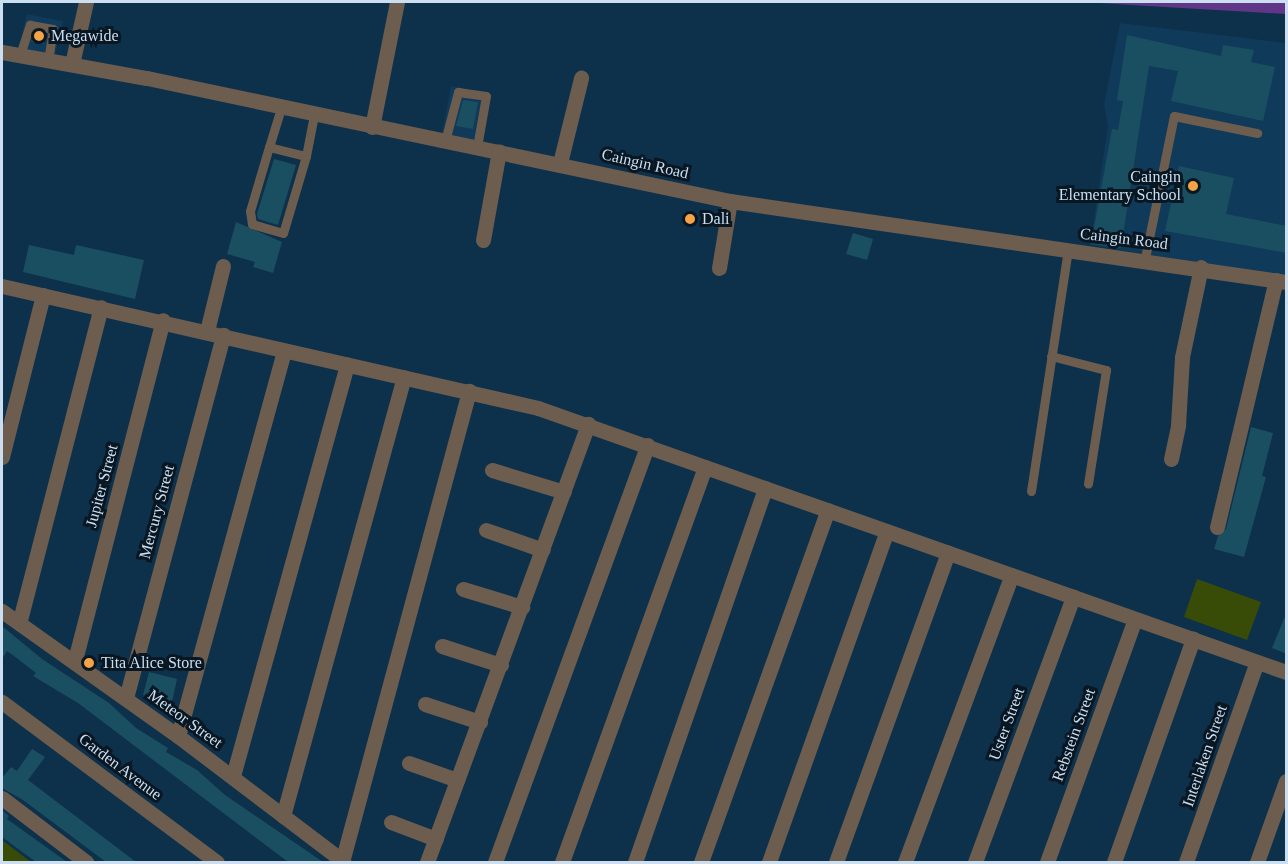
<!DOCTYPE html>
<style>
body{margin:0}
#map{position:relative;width:1288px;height:864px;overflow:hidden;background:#0d304b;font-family:"Times New Roman",serif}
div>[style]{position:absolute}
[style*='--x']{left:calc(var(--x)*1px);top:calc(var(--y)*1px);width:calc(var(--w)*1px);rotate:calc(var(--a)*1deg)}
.built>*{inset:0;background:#0f3a5a}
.green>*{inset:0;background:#384c08}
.water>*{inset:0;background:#613689}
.building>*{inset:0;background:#1a4f62}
.service>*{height:9px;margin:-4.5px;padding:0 4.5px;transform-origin:4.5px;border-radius:4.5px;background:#6c5d4f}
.minor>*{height:15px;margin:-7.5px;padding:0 7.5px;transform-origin:7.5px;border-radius:7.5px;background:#6c5d4f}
.tertiary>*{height:15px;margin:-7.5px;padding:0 7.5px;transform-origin:7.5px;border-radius:7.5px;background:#6c5d4f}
.dots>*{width:16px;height:16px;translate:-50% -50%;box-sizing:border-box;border:3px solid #091723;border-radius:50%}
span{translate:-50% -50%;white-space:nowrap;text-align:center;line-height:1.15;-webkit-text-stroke:6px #091723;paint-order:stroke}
.poi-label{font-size:16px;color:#ccdff1}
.left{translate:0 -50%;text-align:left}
.right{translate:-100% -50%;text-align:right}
.street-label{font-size:16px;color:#ccdff1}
.frame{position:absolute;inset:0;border:3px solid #ccdff1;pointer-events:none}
</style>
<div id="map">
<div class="built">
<div style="clip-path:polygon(27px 14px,63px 21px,55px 55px,18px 48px)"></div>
<div style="clip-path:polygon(1120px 23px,1286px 43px,1286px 277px,1090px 245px,1108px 126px,1104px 104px)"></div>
<div style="clip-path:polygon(451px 86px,491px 94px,481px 141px,442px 133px)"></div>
</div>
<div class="green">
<div style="clip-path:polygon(1197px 579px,1261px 602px,1247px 640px,1184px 617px)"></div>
<div style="clip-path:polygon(2px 840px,31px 862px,2px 862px)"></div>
</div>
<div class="water">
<div style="clip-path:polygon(1083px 2px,1286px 2px,1286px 14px,1148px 6px)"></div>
</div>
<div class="building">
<div style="clip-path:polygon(35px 33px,45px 35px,44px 44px,31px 42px)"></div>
<div style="clip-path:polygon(1127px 35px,1221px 56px,1223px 45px,1254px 50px,1251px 62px,1275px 67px,1263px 121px,1171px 101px,1178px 71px,1149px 66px,1121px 248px,1091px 244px,1112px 129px,1118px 130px,1123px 101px,1117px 100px)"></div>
<div style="clip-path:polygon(463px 100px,478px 102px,473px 129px,456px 126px)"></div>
<div style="clip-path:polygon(274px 159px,296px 165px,278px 225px,258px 219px,257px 214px)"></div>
<div style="clip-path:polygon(1179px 166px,1234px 178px,1226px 214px,1287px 226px,1287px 253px,1165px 231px)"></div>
<div style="clip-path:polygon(236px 222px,282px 242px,273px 273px,253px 267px,255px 262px,227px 254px)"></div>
<div style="clip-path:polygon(853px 233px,873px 239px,867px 260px,846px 254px)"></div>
<div style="clip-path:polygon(29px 245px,74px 255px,76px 245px,144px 260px,135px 299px,23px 272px)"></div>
<div style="clip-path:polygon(1251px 427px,1273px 433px,1262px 476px,1266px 477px,1244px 557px,1214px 549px,1218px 536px,1226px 529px)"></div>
<div style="clip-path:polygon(1286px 614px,1287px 614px,1287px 654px,1272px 648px)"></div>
<div style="clip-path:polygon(2px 626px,42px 659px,109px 703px,136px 728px,168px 748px,166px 752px,197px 770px,225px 795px,323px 862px,288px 862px,78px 703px,33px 676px,36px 673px,18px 659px,7px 651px,2px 659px)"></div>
<div style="clip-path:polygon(149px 672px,177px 679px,172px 702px,143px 695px)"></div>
<div style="clip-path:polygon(32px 749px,45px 757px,28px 780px,136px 862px,106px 862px,23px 800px,2px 788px,2px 778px,11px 767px,17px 771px)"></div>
<div style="clip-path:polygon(2px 810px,9px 816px,7px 819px,67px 862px,36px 862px,2px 837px)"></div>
</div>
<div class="service">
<div style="--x:20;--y:55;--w:32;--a:-72"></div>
<div style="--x:30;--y:25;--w:23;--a:10"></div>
<div style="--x:53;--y:29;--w:31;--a:99"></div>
<div style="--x:445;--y:141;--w:51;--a:-75.1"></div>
<div style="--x:458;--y:92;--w:28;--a:8"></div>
<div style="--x:486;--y:96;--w:52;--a:100"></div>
<div style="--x:269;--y:147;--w:38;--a:14"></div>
<div style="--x:306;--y:156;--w:80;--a:106.6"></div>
<div style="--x:283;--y:233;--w:32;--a:-164"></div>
<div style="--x:252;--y:224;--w:13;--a:-99"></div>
<div style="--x:250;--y:211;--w:67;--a:-73.5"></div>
<div style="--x:269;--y:147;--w:41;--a:-72.9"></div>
<div style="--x:306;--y:156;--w:42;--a:-79"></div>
<div style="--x:1145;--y:258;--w:145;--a:-78.5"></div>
<div style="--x:1174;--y:116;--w:85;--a:11.6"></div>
<div style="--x:1051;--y:356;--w:57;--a:14.3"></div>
<div style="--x:1106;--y:370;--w:115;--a:99"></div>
<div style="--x:1031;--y:491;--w:244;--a:-81.3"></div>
</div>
<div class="minor">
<div style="--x:72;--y:64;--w:64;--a:-77.3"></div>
<div style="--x:372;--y:127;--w:127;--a:-78.7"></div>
<div style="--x:560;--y:163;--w:88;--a:-76.1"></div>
<div style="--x:483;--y:240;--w:90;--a:-79.8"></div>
<div style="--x:719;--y:268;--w:68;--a:-80.7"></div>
<div style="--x:2;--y:286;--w:550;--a:12.82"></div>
<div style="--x:538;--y:408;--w:793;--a:19.44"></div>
<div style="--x:207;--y:331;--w:67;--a:-76.2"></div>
<div style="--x:2;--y:457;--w:167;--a:-75.8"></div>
<div style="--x:1171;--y:459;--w:35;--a:-78"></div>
<div style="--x:1178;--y:425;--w:68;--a:-86.6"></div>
<div style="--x:1182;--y:357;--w:92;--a:-78.1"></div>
<div style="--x:492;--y:470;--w:75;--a:17"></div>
<div style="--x:1217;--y:527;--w:254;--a:-76.6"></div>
<div style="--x:486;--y:530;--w:60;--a:19.3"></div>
<div style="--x:463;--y:589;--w:62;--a:17"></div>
<div style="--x:2;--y:611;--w:216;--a:35.4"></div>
<div style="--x:178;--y:736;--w:208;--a:37.2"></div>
<div style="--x:20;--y:620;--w:323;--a:-75.5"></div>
<div style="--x:442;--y:646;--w:62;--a:17.9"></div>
<div style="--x:75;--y:660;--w:351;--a:-75.5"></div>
<div style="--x:126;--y:698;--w:376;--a:-75"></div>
<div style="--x:2;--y:702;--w:268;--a:36.7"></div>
<div style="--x:425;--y:704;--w:58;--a:18.1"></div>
<div style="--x:178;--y:736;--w:399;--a:-74.6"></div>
<div style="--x:409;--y:763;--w:51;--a:19.5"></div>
<div style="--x:233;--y:776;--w:427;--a:-74.5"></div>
<div style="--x:2;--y:798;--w:106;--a:37.3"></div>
<div style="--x:283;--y:816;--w:455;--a:-74.6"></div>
<div style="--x:391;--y:822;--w:48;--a:20.7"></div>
<div style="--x:342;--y:862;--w:488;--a:-74.9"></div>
<div style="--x:427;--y:862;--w:467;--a:-69.8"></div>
<div style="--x:495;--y:862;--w:444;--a:-69.9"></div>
<div style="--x:562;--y:862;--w:420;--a:-70.1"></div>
<div style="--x:635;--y:862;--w:396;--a:-70.8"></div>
<div style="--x:701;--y:862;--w:374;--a:-70.2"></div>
<div style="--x:769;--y:862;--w:351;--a:-70.4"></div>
<div style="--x:836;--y:862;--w:329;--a:-70.1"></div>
<div style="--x:905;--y:862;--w:306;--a:-69.6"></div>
<div style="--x:975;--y:862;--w:283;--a:-69.7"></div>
<div style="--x:1047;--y:862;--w:258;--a:-70.1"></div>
<div style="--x:1114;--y:862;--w:237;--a:-70.5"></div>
<div style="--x:1186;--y:862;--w:212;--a:-70.5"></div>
<div style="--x:1257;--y:862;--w:86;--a:-70.3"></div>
</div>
<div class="tertiary">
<div style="--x:2;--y:52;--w:147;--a:10.2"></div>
<div style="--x:147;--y:78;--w:596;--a:11.91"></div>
<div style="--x:730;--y:201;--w:562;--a:8.29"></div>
</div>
<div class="dots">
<div style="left:39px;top:36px;background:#f6a246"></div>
<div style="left:1193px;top:186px;background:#f6a246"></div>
<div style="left:690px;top:219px;background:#f6a246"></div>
<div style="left:89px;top:663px;background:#f6a246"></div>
</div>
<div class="poi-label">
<span class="left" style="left:51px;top:36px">Megawide</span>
<span class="right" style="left:1181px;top:186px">Caingin<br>Elementary School</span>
<span class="left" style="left:702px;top:219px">Dali</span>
<span class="left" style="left:101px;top:663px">Tita Alice Store</span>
</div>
<div class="street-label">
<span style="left:645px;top:164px;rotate:13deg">Caingin Road</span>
<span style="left:1124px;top:239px;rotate:7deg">Caingin Road</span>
<span style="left:102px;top:486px;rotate:-75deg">Jupiter Street</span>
<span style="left:157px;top:512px;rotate:-75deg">Mercury Street</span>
<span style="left:185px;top:719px;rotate:36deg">Meteor Street</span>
<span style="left:1007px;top:724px;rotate:-70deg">Uster Street</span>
<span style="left:1074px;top:735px;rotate:-70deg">Rebstein Street</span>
<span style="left:1205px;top:756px;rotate:-71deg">Interlaken Street</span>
<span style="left:120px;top:767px;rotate:37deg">Garden Avenue</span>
</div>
<div class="frame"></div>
</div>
